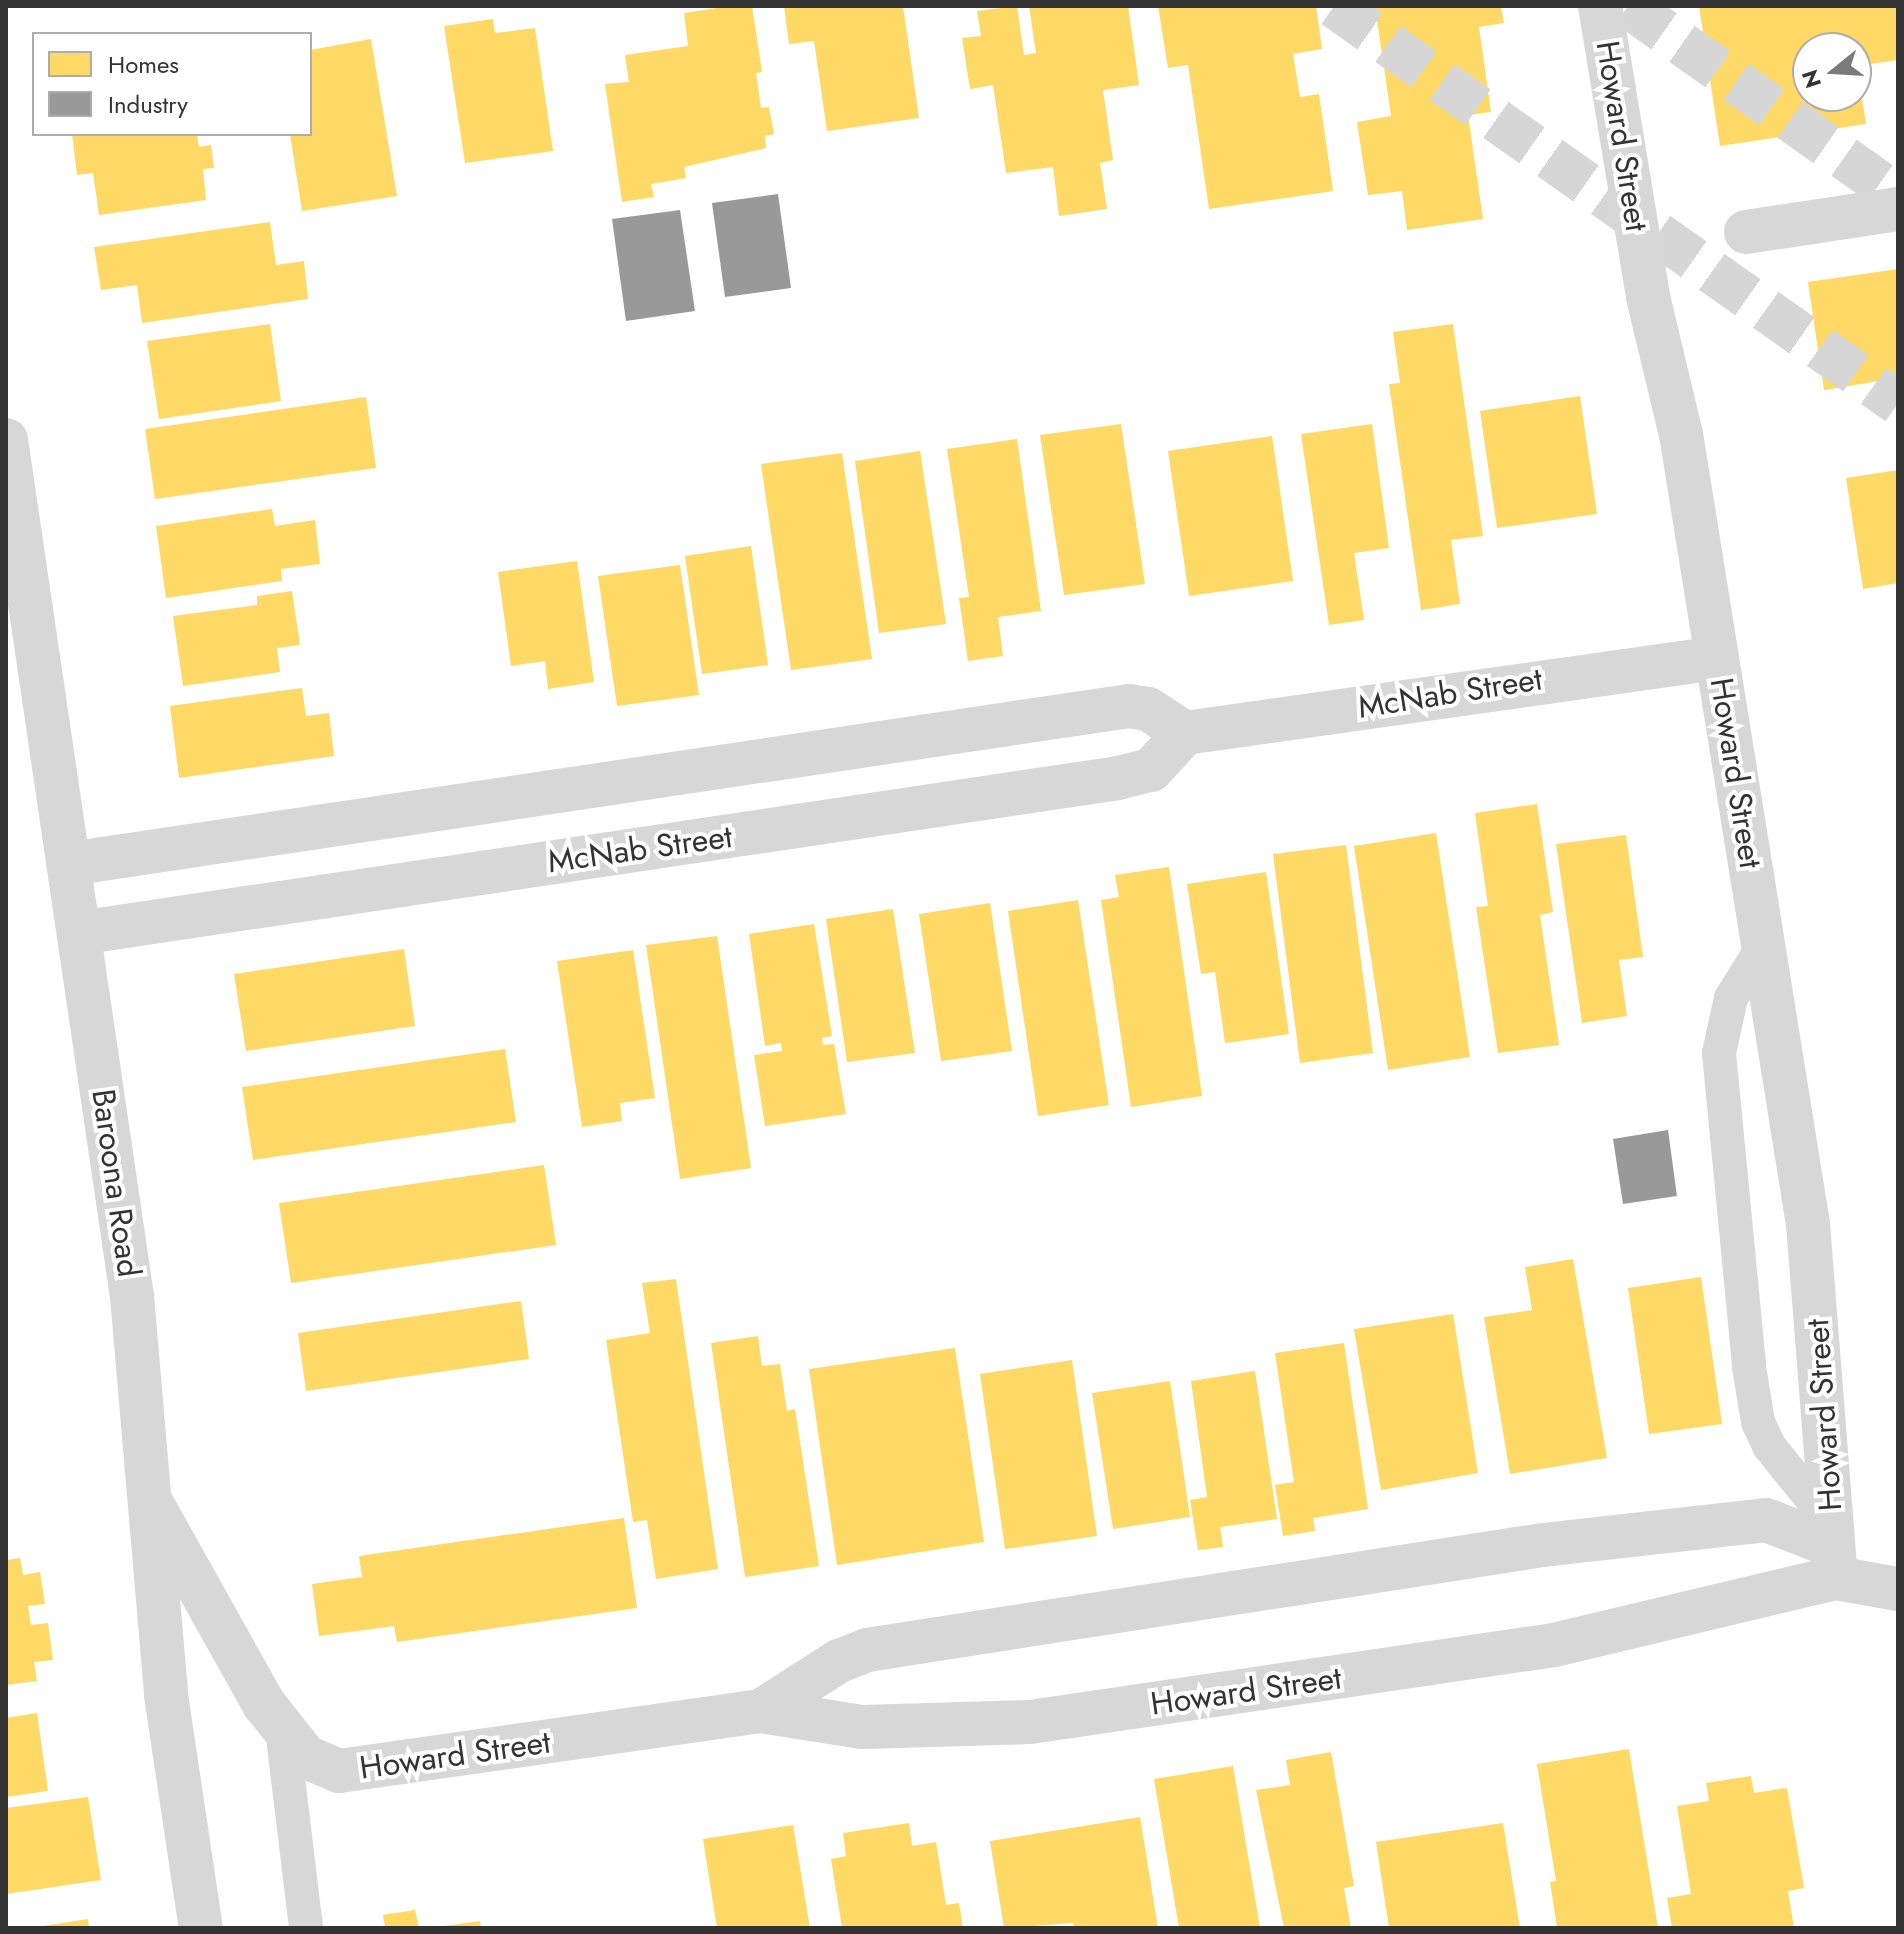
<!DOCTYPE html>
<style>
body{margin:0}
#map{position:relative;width:1904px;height:1934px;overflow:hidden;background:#fff;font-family:Jost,sans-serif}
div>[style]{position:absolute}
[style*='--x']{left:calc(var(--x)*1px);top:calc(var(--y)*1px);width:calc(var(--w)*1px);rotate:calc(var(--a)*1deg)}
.homes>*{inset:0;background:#ffd966}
.industry>*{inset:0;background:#999}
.motorway-tunnel>*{height:44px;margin-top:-22px;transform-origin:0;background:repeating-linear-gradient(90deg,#d6d6d6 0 44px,transparent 0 66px)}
.service>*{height:34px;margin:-17px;padding:0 17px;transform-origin:17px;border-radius:17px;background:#d7d7d7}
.minor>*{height:44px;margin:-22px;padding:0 22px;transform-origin:22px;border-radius:22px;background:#d7d7d7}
span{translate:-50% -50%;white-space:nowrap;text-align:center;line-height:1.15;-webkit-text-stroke:8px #fff;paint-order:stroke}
.street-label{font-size:32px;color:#333}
.frame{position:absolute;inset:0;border:8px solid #333;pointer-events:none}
.legend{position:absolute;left:32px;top:32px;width:280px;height:104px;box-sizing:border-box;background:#fff;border:2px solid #adadad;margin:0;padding:10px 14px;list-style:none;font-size:24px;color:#333}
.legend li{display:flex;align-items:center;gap:16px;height:40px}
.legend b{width:40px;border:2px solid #adadad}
.north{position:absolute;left:1792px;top:32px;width:80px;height:80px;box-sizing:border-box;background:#fff;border:2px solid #adadad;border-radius:50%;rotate:252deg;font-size:22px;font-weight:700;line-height:32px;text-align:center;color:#333}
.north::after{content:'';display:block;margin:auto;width:28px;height:36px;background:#7a7a7a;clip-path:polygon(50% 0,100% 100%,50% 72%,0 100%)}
</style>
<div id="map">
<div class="homes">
<div style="clip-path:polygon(730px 6px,752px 6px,762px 72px,756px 73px,761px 108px,769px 107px,774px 134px,765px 136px,766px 148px,684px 167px,686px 178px,651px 184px,654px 197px,622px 202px,605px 84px,629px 82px,625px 55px,688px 46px,684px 13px)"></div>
<div style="clip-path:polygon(784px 6px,903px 6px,919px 118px,827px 131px,814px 41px,789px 44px)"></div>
<div style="clip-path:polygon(1017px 6px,1024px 55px,1036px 53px,1029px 6px,1128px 6px,1139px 85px,1103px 90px,1113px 160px,1100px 163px,1107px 209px,1059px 216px,1053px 167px,1006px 173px,993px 85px,970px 89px,962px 38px,981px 36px,977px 11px)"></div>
<div style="clip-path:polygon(1158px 6px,1316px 6px,1322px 49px,1293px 54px,1300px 97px,1319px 94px,1333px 191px,1209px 209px,1188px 65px,1168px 68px)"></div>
<div style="clip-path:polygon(1375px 6px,1501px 6px,1504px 23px,1479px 27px,1491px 112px,1468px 115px,1483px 219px,1407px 230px,1402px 191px,1368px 195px,1357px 122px,1391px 116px)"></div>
<div style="clip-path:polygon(1699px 6px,1898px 6px,1898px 60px,1856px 66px,1856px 48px,1808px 48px,1808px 96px,1856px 96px,1858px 71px,1866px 124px,1720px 146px)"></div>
<div style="clip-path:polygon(493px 19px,495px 33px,535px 28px,553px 151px,465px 163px,444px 26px)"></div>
<div style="clip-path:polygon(371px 39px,397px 196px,302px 211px,290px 134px,310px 134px,310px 50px)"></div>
<div style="clip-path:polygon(72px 134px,197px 134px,199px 147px,211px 145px,214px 168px,203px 169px,206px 200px,99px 215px,93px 173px,77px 175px)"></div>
<div style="clip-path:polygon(270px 222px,276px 265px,304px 261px,308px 299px,142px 323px,137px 285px,101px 290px,94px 247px)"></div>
<div style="clip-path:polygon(1898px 269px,1898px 378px,1824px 390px,1808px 282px)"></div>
<div style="clip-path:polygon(270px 324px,281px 401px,159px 419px,147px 341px)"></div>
<div style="clip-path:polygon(1453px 324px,1483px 536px,1451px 540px,1460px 604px,1421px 610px,1389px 384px,1400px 383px,1393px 332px)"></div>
<div style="clip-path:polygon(1580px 396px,1597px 514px,1497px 528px,1480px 411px)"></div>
<div style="clip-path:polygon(366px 397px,376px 468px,155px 499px,145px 429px)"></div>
<div style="clip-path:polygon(1121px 424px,1145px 584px,1064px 595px,1040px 435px)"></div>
<div style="clip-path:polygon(1372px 424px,1389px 548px,1354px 553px,1364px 620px,1329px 625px,1301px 434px)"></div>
<div style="clip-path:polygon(1272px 436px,1293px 581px,1189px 596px,1168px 451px)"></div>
<div style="clip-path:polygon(1017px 439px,1041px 611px,998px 617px,1003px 656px,968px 661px,959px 598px,969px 597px,947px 449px)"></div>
<div style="clip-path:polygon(920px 451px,946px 624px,879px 633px,855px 461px)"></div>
<div style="clip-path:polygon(842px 453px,872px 659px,791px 670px,761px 464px)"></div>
<div style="clip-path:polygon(1898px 470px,1898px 583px,1863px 589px,1846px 478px)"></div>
<div style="clip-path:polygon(272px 509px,275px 526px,315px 520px,320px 564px,281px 569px,282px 581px,166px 598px,156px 526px)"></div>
<div style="clip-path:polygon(751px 546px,768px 665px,702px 674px,685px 556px)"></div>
<div style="clip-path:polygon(577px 561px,594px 682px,548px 689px,545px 661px,511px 666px,498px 572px)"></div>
<div style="clip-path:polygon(680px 565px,699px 695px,617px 706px,598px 576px)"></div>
<div style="clip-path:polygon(292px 591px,300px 645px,277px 648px,280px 672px,183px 686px,173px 616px,257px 605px,257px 596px)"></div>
<div style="clip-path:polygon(302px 688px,306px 716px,329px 713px,334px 756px,179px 778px,170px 706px)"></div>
<div style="clip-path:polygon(1537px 804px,1553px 912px,1540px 915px,1559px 1045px,1498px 1053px,1476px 907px,1488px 906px,1475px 813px)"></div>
<div style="clip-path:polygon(1436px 833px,1470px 1057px,1388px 1070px,1354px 846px)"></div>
<div style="clip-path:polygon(1626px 835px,1643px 957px,1619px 960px,1627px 1016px,1582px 1023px,1556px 844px)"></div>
<div style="clip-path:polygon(1346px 845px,1373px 1053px,1300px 1063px,1273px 854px)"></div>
<div style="clip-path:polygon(1169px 867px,1202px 1096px,1131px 1107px,1101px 900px,1119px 897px,1115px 875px)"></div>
<div style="clip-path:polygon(1266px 872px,1289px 1034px,1225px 1043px,1215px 972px,1201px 974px,1187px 884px)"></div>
<div style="clip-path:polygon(1078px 900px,1109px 1105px,1038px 1116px,1008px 911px)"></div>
<div style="clip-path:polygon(990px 903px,1012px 1051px,941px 1061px,919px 914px)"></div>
<div style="clip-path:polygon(893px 909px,915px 1053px,847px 1062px,826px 919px)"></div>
<div style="clip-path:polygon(814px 924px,832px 1036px,822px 1038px,823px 1045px,834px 1044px,846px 1114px,765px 1126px,754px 1055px,782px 1051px,781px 1043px,765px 1046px,749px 934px)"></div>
<div style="clip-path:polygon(717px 936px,751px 1168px,680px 1179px,646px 945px)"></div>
<div style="clip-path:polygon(404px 949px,415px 1026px,246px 1051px,234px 974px)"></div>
<div style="clip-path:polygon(633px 950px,655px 1098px,620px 1103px,622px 1121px,582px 1127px,557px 961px)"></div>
<div style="clip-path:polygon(505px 1049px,516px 1122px,253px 1160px,242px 1087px)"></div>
<div style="clip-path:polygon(544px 1165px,556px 1245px,291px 1283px,279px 1203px)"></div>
<div style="clip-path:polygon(1573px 1259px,1607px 1458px,1510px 1474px,1484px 1317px,1532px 1310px,1525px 1267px)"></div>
<div style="clip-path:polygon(1701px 1277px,1722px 1424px,1649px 1434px,1628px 1288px)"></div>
<div style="clip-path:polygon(676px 1279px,718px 1569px,656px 1579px,647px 1520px,633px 1522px,606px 1340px,650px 1333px,642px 1283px)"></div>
<div style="clip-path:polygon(521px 1301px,529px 1359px,306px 1391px,298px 1333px)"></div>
<div style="clip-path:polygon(1453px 1314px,1478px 1473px,1381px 1490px,1354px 1329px)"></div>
<div style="clip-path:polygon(758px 1336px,762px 1366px,780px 1364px,787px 1411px,795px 1409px,819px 1566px,745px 1577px,711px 1343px)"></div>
<div style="clip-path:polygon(1344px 1343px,1368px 1509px,1313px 1518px,1315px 1531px,1283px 1536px,1275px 1485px,1294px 1482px,1275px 1353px)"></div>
<div style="clip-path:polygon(955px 1348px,984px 1542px,837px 1565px,809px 1369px)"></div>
<div style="clip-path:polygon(1072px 1360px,1097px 1536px,1005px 1549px,980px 1374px)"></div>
<div style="clip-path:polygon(1255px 1371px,1277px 1519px,1220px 1527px,1223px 1547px,1198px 1550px,1190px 1500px,1207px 1497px,1191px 1381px)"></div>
<div style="clip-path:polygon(1170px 1381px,1190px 1517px,1113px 1529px,1092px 1393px)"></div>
<div style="clip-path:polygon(624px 1518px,637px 1608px,397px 1642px,394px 1626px,319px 1636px,312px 1584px,362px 1577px,359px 1556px)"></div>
<div style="clip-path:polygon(20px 1558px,23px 1575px,40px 1572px,45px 1604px,28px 1606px,31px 1625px,48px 1623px,53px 1660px,34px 1662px,37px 1681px,6px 1685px,6px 1560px)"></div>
<div style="clip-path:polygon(37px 1713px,48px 1791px,6px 1797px,6px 1718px)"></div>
<div style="clip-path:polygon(1629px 1749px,1658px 1928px,1557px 1928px,1550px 1882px,1556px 1881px,1537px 1764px)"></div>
<div style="clip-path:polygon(1331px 1752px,1354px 1886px,1344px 1888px,1351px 1928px,1284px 1928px,1256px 1790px,1290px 1785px,1286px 1760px)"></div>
<div style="clip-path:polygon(1233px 1766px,1260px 1928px,1179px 1928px,1154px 1779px)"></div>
<div style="clip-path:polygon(1751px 1776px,1754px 1793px,1787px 1788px,1804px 1888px,1788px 1891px,1794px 1928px,1672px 1928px,1667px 1898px,1691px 1894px,1677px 1806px,1709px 1801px,1706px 1783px)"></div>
<div style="clip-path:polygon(88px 1797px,101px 1880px,6px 1894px,6px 1808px)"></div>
<div style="clip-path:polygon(1140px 1817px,1158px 1928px,1074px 1928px,1074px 1923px,1004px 1928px,990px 1841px)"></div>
<div style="clip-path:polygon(909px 1823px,912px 1846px,936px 1842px,946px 1905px,959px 1903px,963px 1928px,842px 1928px,831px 1859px,846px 1856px,843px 1833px)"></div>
<div style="clip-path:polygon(1503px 1823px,1520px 1928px,1389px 1928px,1376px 1842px)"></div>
<div style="clip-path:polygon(793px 1825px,810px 1928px,717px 1928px,703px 1839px)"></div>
<div style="clip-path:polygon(415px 1910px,419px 1928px,385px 1928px,383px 1915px)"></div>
<div style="clip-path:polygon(88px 1919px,89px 1928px,42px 1928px,42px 1926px)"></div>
<div style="clip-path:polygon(480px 1921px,481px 1928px,444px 1928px,444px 1926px)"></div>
</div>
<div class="industry">
<div style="clip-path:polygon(778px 194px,791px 288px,725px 297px,712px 203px)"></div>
<div style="clip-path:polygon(680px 210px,695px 311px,626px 321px,612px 219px)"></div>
<div style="clip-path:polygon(1668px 1130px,1677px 1196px,1623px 1204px,1613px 1139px)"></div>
</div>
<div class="motorway-tunnel">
<div style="--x:1334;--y:6;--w:690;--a:35.14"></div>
<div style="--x:1628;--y:6;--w:330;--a:35.1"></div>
</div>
<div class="service">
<div style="--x:1764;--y:945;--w:62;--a:121.9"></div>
<div style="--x:1731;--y:998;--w:56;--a:102.3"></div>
<div style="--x:1719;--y:1053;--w:315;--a:84.5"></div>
<div style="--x:1749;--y:1367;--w:56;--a:80.7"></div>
<div style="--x:1758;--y:1422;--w:26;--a:65"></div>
<div style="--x:1769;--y:1446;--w:100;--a:51.1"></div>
<div style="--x:282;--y:1729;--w:200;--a:83.1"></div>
</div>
<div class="minor">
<div style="--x:1600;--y:6;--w:295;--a:80.6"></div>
<div style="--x:1648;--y:297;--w:141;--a:76.5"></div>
<div style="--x:1681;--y:434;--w:800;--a:80.87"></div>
<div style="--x:1808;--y:1224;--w:355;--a:85.5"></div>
<div style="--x:1746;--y:232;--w:154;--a:-8.6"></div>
<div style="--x:6;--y:440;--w:865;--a:81.63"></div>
<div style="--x:132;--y:1296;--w:400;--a:85.1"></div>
<div style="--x:166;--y:1695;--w:236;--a:81.5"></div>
<div style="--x:69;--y:864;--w:1072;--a:-8.48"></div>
<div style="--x:1129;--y:706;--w:19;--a:9"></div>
<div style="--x:1148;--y:709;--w:44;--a:33"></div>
<div style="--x:1185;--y:733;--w:537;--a:-8.02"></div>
<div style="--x:79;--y:933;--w:1050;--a:-8.48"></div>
<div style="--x:1118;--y:778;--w:34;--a:-14"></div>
<div style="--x:1151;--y:770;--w:50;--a:-47.4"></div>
<div style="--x:151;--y:1502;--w:231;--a:60.8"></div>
<div style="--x:264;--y:1704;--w:68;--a:51.6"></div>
<div style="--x:306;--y:1757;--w:36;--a:23"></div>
<div style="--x:339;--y:1771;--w:426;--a:-8.1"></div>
<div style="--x:761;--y:1711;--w:102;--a:9"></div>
<div style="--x:862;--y:1727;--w:168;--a:-1.7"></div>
<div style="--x:1030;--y:1722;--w:530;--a:-8.36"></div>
<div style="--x:1554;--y:1645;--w:290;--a:-13.4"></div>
<div style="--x:1836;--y:1578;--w:63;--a:10.1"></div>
<div style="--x:761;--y:1711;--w:93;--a:-32.7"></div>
<div style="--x:839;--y:1661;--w:30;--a:-21"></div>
<div style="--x:867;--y:1650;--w:684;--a:-8.83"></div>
<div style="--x:1543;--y:1545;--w:224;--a:-6.4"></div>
<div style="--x:1766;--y:1520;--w:72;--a:21.2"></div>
</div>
<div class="street-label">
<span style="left:1622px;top:136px;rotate:81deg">Howard Street</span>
<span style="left:1450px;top:693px;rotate:-9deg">McNab Street</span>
<span style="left:1736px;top:773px;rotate:81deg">Howard Street</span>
<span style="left:640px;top:849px;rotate:-8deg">McNab Street</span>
<span style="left:116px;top:1183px;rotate:82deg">Baroona Road</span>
<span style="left:1824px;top:1415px;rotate:-94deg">Howard Street</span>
<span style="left:1246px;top:1691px;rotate:-8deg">Howard Street</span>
<span style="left:455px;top:1755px;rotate:-8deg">Howard Street</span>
</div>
<div class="frame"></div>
<ul class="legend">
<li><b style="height:22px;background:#ffd966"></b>Homes</li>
<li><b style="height:22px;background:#999"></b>Industry</li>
</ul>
<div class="north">N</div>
</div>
